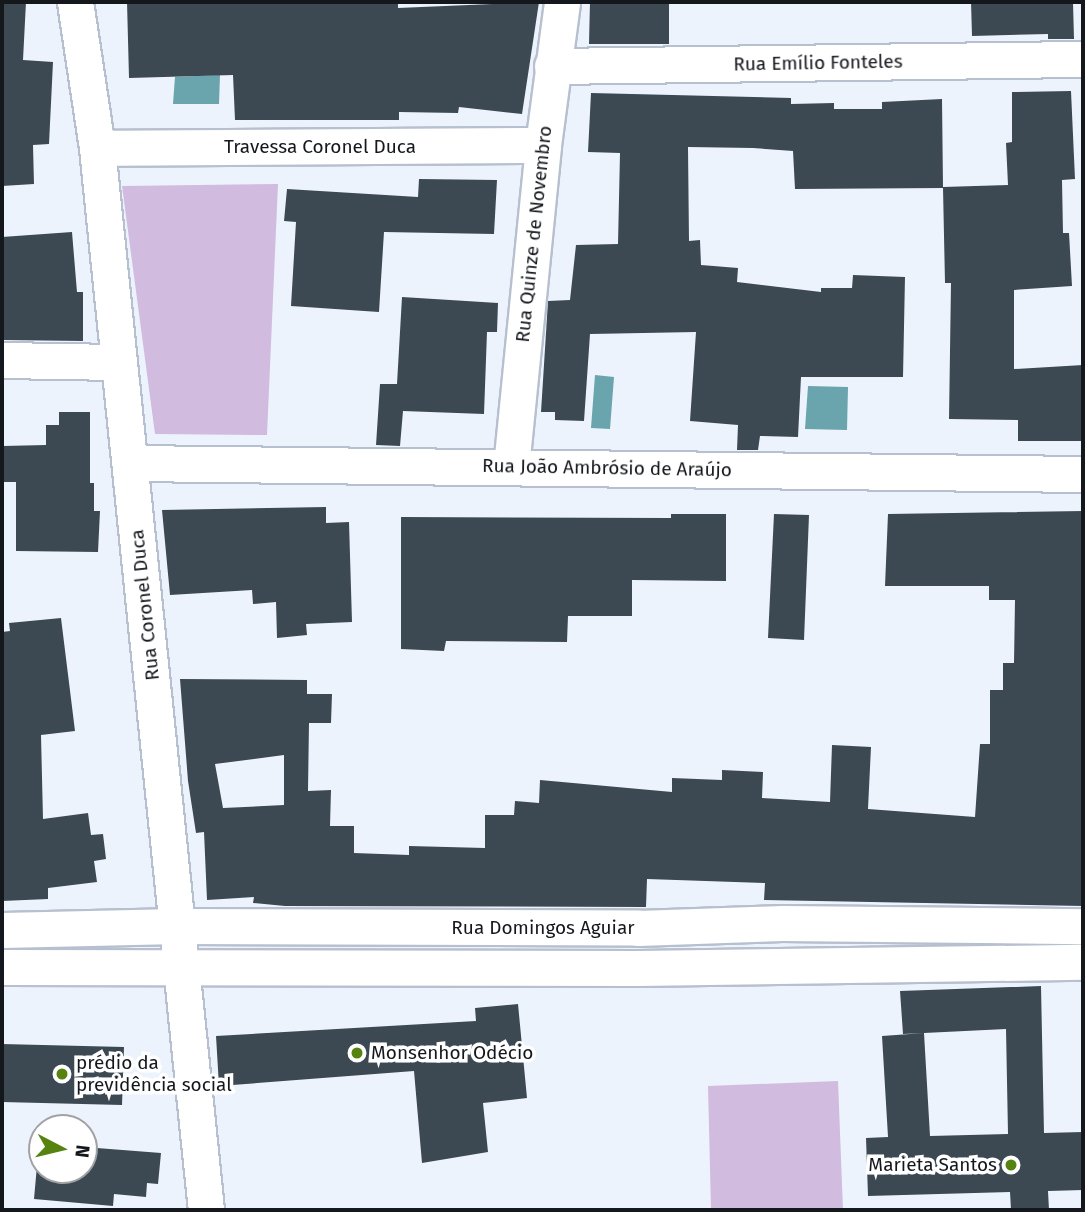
<!DOCTYPE html>
<meta charset="utf-8">
<style>
body{margin:0}
#map{position:relative;width:1085px;height:1212px;overflow:hidden;background:#edf3fc;font-family:"Fira Sans",sans-serif}
div>[style]{position:absolute}
[style*='--x']{left:calc(var(--x)*1px);top:calc(var(--y)*1px);width:calc(var(--w)*1px);rotate:calc(var(--a)*1deg)}
.green>*{inset:0;background:#d1bcdf}
.water>*{inset:0;background:#6aa4ad}
.building>*{inset:0;background:#3c4952}
.roads{filter:drop-shadow(2px 0 #b7c0ce) drop-shadow(-2px 0 #b7c0ce) drop-shadow(0 2px #b7c0ce) drop-shadow(0 -2px #b7c0ce)}
.street>*{height:35px;margin:-17.5px;padding:0 17.5px;transform-origin:17.5px;border-radius:17.5px;background:#fff}
.dots>*{width:19px;height:19px;translate:-50% -50%;box-sizing:border-box;border:4px solid #fff;border-radius:50%}
span{translate:-50% -50%;white-space:nowrap;text-align:center;line-height:1.15;-webkit-text-stroke:7px #fff;paint-order:stroke}
.street-label{font-size:19px;color:#14171c}
.poi-label{font-size:19px;color:#14171c}
.left{translate:0 -50%;text-align:left}
.right{translate:-100% -50%;text-align:right}
.frame{position:absolute;inset:0;border:4px solid #14171c;pointer-events:none}
.north{position:absolute;left:28px;top:1114px;width:70px;height:70px;box-sizing:border-box;background:#fff;border:2px solid #a1a2a4;border-radius:50%;rotate:97deg;font-size:19px;font-weight:700;line-height:28px;text-align:center;color:#14171c}
.north::after{content:'';display:block;margin:auto;width:24px;height:32px;background:#568310;clip-path:polygon(50% 0,100% 100%,50% 72%,0 100%)}
</style>
<div id="map">
<div class="green">
<div style="clip-path:polygon(278px 184px,267px 435px,155px 434px,122px 186px)"></div>
<div style="clip-path:polygon(838px 1081px,843px 1210px,711px 1210px,708px 1086px)"></div>
</div>
<div class="water">
<div style="clip-path:polygon(220px 75px,219px 104px,173px 104px,175px 77px)"></div>
<div style="clip-path:polygon(595px 375px,614px 377px,610px 429px,591px 428px)"></div>
<div style="clip-path:polygon(808px 386px,848px 387px,847px 430px,805px 429px)"></div>
</div>
<div class="building">
<div style="clip-path:polygon(2px 2px,26px 2px,23px 60px,53px 62px,49px 144px,33px 145px,34px 184px,2px 186px)"></div>
<div style="clip-path:polygon(127px 2px,398px 2px,398px 8px,539px 2px,522px 114px,459px 107px,458px 113px,399px 112px,399px 120px,235px 120px,233px 75px,129px 78px)"></div>
<div style="clip-path:polygon(590px 2px,669px 2px,669px 44px,589px 44px)"></div>
<div style="clip-path:polygon(971px 2px,1073px 2px,1074px 39px,1048px 39px,1048px 34px,972px 36px)"></div>
<div style="clip-path:polygon(1071px 91px,1075px 179px,1062px 180px,1063px 233px,1069px 233px,1072px 286px,1014px 290px,1014px 369px,1083px 365px,1083px 441px,1018px 441px,1018px 420px,949px 419px,951px 283px,945px 283px,943px 188px,795px 189px,793px 151px,753px 148px,688px 147px,689px 241px,700px 240px,701px 265px,738px 268px,737px 282px,821px 292px,821px 288px,852px 288px,853px 275px,905px 277px,903px 377px,801px 377px,798px 437px,760px 436px,758px 450px,737px 450px,738px 425px,690px 421px,696px 332px,590px 334px,584px 421px,555px 420px,555px 412px,541px 412px,548px 301px,570px 300px,576px 245px,618px 244px,620px 153px,588px 152px,591px 93px,791px 98px,791px 104px,834px 103px,834px 109px,882px 109px,882px 102px,942px 99px,943px 187px,1008px 185px,1006px 143px,1012px 142px,1012px 92px)"></div>
<div style="clip-path:polygon(419px 179px,497px 180px,494px 234px,384px 232px,379px 312px,291px 306px,296px 222px,284px 221px,287px 189px,418px 197px)"></div>
<div style="clip-path:polygon(72px 232px,77px 292px,83px 292px,83px 341px,2px 340px,2px 237px)"></div>
<div style="clip-path:polygon(402px 297px,498px 303px,497px 332px,487px 332px,484px 414px,403px 411px,400px 446px,376px 445px,380px 384px,397px 384px)"></div>
<div style="clip-path:polygon(59px 412px,90px 412px,90px 483px,94px 483px,94px 511px,100px 511px,98px 552px,16px 551px,16px 482px,3px 482px,3px 446px,46px 445px,46px 425px,59px 425px)"></div>
<div style="clip-path:polygon(326px 507px,326px 523px,349px 522px,352px 622px,306px 624px,307px 635px,277px 638px,276px 602px,253px 604px,252px 590px,170px 595px,162px 510px)"></div>
<div style="clip-path:polygon(evenodd,1083px 511px,1083px 906px,764px 900px,765px 883px,647px 879px,646px 907px,285px 906px,253px 903px,254px 897px,207px 900px,204px 832px,196px 833px,188px 781px,180px 679px,307px 680px,307px 694px,332px 694px,331px 723px,309px 723px,308px 791px,331px 790px,330px 826px,354px 826px,354px 853px,409px 855px,409px 846px,485px 848px,485px 815px,514px 815px,515px 801px,539px 803px,540px 780px,672px 792px,672px 778px,722px 780px,722px 770px,763px 772px,762px 798px,830px 802px,832px 745px,871px 747px,868px 809px,975px 817px,980px 744px,990px 744px,990px 690px,1003px 690px,1003px 663px,1014px 663px,1015px 600px,989px 600px,989px 586px,885px 586px,888px 514px,1083px 511px,284px 755px,284px 805px,223px 808px,215px 764px,284px 755px)"></div>
<div style="clip-path:polygon(671px 514px,726px 514px,726px 581px,632px 580px,632px 616px,568px 616px,567px 642px,446px 641px,444px 651px,401px 649px,401px 517px,671px 518px)"></div>
<div style="clip-path:polygon(774px 514px,809px 515px,804px 640px,768px 638px)"></div>
<div style="clip-path:polygon(61px 618px,75px 731px,41px 735px,43px 819px,88px 813px,91px 835px,103px 834px,106px 859px,94px 861px,97px 882px,48px 888px,48px 899px,2px 901px,2px 632px,10px 631px,9px 623px)"></div>
<div style="clip-path:polygon(evenodd,1041px 986px,1044px 1133px,1083px 1132px,1083px 1190px,1048px 1191px,1049px 1210px,1011px 1210px,1010px 1192px,868px 1196px,866px 1138px,888px 1137px,882px 1036px,924px 1033px,903px 1034px,900px 991px,1041px 986px,1006px 1029px,1008px 1134px,930px 1136px,924px 1033px,1006px 1029px)"></div>
<div style="clip-path:polygon(518px 1004px,527px 1098px,483px 1103px,488px 1152px,422px 1163px,414px 1071px,219px 1086px,216px 1036px,476px 1021px,475px 1008px)"></div>
<div style="clip-path:polygon(2px 1044px,124px 1047px,122px 1105px,2px 1102px)"></div>
<div style="clip-path:polygon(39px 1143px,42px 1170px,84px 1170px,84px 1147px,161px 1153px,158px 1184px,147px 1183px,146px 1197px,114px 1194px,113px 1206px,34px 1199px)"></div>
</div>
<div class="roads">
<div class="street">
<div style="--x:75;--y:2;--w:148;--a:81.4"></div>
<div style="--x:97;--y:148;--w:1068;--a:84.14"></div>
<div style="--x:552;--y:66;--w:531;--a:-0.76"></div>
<div style="--x:97;--y:148;--w:446;--a:-0.4"></div>
<div style="--x:2;--y:360;--w:115;--a:1"></div>
<div style="--x:130;--y:463;--w:953;--a:0.66"></div>
<div style="--x:511;--y:467;--w:324;--a:-84.3"></div>
<div style="--x:543;--y:145;--w:144;--a:-82.4"></div>
<div style="--x:2;--y:930;--w:175;--a:-1.3"></div>
<div style="--x:177;--y:926;--w:461;--a:0.2"></div>
<div style="--x:638;--y:928;--w:144;--a:-2"></div>
<div style="--x:782;--y:923;--w:301;--a:0.6"></div>
<div style="--x:2;--y:967;--w:636;--a:0.09"></div>
<div style="--x:638;--y:968;--w:445;--a:-0.8"></div>
</div>
</div>
<div class="dots">
<div style="left:357px;top:1053px;background:#568310"></div>
<div style="left:62px;top:1074px;background:#568310"></div>
<div style="left:1011px;top:1165px;background:#568310"></div>
</div>
<div class="street-label">
<span style="left:818px;top:63px;rotate:-1deg">Rua Emílio Fonteles</span>
<span style="left:320px;top:147px">Travessa Coronel Duca</span>
<span style="left:534px;top:234px;rotate:-84deg">Rua Quinze de Novembro</span>
<span style="left:607px;top:468px;rotate:1deg">Rua João Ambrósio de Araújo</span>
<span style="left:145px;top:605px;rotate:-96deg">Rua Coronel Duca</span>
<span style="left:543px;top:928px">Rua Domingos Aguiar</span>
</div>
<div class="poi-label">
<span class="left" style="left:371px;top:1053px">Monsenhor Odécio</span>
<span class="left" style="left:76px;top:1074px">prédio da<br>previdência social</span>
<span class="right" style="left:997px;top:1165px">Marieta Santos</span>
</div>
<div class="frame"></div>
<div class="north">N</div>
</div>
